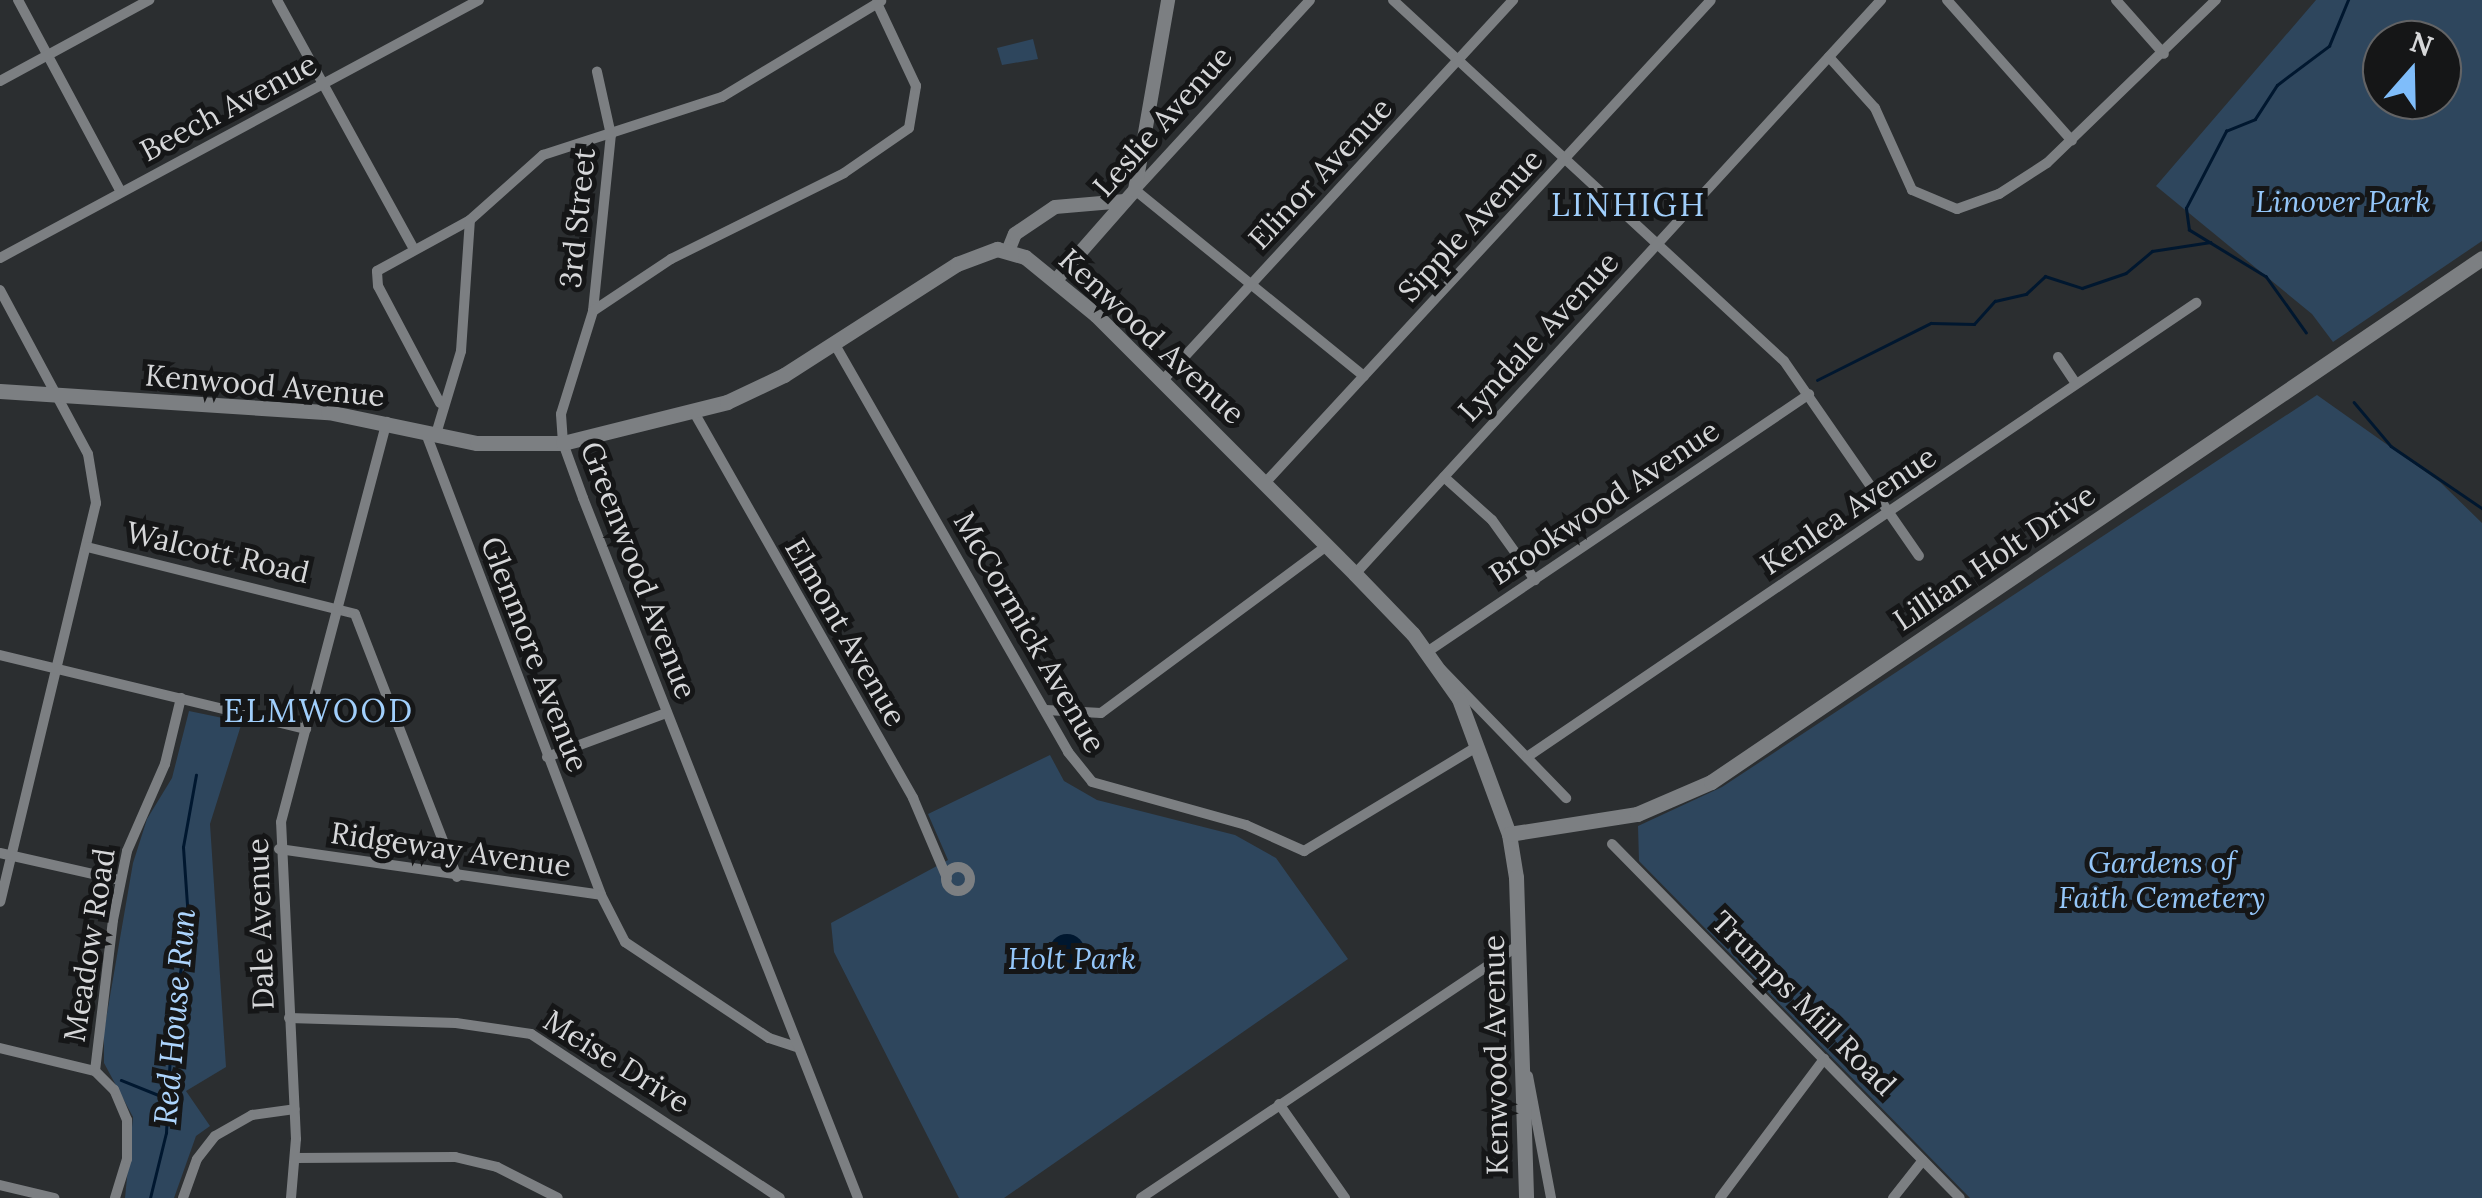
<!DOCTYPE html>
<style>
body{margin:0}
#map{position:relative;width:2482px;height:1198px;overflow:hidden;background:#2b2e30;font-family:Lora,serif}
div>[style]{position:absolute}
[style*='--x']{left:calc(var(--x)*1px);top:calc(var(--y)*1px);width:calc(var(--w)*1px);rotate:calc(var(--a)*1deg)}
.green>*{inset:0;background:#2e465d}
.water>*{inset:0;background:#00172f}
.round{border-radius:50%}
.stream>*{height:2.5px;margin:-1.25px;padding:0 1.25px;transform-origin:1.25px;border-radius:1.25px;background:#00172f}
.minor>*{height:10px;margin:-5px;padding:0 5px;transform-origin:5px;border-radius:5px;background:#7c7f82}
.minor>.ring{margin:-5px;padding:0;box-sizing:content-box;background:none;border:10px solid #7c7f82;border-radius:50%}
.tertiary>*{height:14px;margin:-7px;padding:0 7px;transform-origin:7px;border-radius:7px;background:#7c7f82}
.secondary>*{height:15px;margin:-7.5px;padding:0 7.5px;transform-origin:7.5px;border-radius:7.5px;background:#7c7f82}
span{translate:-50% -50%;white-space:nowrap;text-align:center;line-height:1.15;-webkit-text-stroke:10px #151617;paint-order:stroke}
.street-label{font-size:30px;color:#d6d7d9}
.park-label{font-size:30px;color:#94c6f9;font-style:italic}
.neighbourhood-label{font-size:32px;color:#a1cffc;letter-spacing:2.5px}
.water-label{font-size:32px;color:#add5fe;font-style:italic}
.north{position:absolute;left:2362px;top:20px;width:100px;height:100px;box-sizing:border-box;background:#151617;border:2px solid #626365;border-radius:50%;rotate:20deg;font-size:28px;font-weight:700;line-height:40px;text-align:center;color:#d6d7d9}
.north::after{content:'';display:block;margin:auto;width:35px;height:45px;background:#7fbdfa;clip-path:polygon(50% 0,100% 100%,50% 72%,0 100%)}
</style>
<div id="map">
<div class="green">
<div style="clip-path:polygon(evenodd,2316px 0,2482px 0,2482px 241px,2333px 342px,2312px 314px,2156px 186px,2316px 0,2382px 40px,2442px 40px,2442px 100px,2382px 100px,2382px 40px)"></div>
<div style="clip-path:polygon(1033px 39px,1038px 59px,1002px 65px,997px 48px)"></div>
<div style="clip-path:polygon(2317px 395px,2440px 482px,2482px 523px,2482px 1198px,1970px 1198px,1639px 861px,1638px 826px,1722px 787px)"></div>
<div style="clip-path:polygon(189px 711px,242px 722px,210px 824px,226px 1067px,186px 1091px,210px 1126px,196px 1136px,174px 1198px,125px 1198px,133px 1117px,104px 1063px,104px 1031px,133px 863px,147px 819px,172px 778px)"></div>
<div style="clip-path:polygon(1050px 755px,1064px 781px,1097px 800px,1235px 835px,1276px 858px,1348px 959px,1004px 1198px,959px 1198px,834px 952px,831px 923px,948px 860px,928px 814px)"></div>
</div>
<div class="water">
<div class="round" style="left:1049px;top:934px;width:36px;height:36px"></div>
</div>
<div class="stream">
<div style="--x:2306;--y:333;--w:69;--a:-125.5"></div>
<div style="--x:2266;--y:277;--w:90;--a:-148.6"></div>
<div style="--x:2189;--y:230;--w:22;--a:-98"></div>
<div style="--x:2186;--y:208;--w:87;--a:-62.5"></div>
<div style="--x:2226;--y:131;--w:31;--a:-22"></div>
<div style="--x:2255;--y:119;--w:40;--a:-57.1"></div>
<div style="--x:2277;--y:85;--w:65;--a:-36.9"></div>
<div style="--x:2329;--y:46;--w:50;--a:-67.6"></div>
<div style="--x:1817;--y:380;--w:127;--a:-26.6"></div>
<div style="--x:1931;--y:323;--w:43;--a:1.3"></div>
<div style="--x:1974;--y:324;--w:31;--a:-48"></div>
<div style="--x:1995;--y:301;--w:32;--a:-13"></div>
<div style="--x:2026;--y:294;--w:26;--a:-43"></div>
<div style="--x:2045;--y:276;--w:39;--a:18"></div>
<div style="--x:2082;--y:288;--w:46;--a:-18.8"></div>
<div style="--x:2126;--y:273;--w:34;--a:-40"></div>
<div style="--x:2152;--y:251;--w:59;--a:-8.8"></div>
<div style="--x:2354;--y:402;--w:57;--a:49.9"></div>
<div style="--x:2391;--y:446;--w:110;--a:34.3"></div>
<div style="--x:121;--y:1080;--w:48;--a:21.8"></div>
<div style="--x:150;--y:1198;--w:67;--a:-76.2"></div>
<div style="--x:166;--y:1133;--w:100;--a:-87.1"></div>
<div style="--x:171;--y:1033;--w:115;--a:-81.5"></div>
<div style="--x:188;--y:919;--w:72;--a:-94"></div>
<div style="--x:183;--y:847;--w:73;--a:-79.8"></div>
</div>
<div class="minor">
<div style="--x:18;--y:0;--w:218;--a:61.8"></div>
<div style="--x:277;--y:0;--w:284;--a:61.2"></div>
<div style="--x:1310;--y:0;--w:258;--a:132.6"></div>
<div style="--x:1135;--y:190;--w:295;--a:39.1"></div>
<div style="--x:1393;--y:0;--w:532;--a:42.72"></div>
<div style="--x:1784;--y:361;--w:237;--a:55.3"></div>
<div style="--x:1947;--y:0;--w:188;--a:48.4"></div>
<div style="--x:2116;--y:0;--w:72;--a:48.4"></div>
<div style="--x:1829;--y:57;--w:69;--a:48"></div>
<div style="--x:1875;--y:108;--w:90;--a:65.7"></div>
<div style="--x:1912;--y:190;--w:49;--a:22.9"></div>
<div style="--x:1957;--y:209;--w:45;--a:-19.7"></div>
<div style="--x:1999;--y:194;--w:57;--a:-32.9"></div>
<div style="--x:2047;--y:163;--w:235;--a:-44"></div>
<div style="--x:0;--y:81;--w:170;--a:-28.5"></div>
<div style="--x:0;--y:258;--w:544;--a:-28.31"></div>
<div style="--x:0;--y:290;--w:186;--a:61.8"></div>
<div style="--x:88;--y:454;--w:50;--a:80.7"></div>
<div style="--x:96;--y:503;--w:410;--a:103.5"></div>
<div style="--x:593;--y:311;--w:177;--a:-84.2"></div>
<div style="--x:611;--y:135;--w:65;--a:-102.5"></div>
<div style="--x:834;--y:343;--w:471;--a:60.2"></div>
<div style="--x:1068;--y:752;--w:38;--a:51"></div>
<div style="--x:1092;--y:782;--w:160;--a:15.6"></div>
<div style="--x:1246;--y:825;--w:64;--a:24.1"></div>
<div style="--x:1304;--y:851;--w:203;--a:-31.1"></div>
<div style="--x:2058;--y:357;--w:32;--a:56"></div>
<div style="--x:1163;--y:380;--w:517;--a:-47.35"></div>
<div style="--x:440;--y:403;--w:132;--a:-117.9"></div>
<div style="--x:378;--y:286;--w:15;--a:-94"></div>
<div style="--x:377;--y:271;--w:106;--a:-28.7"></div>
<div style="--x:470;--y:220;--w:98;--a:-41.7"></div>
<div style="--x:543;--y:155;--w:188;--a:-18"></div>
<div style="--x:722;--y:97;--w:186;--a:-31.1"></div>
<div style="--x:695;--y:414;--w:442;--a:60.4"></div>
<div style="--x:913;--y:798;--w:87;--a:67"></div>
<div style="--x:425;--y:431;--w:496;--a:69.2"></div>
<div style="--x:436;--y:434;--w:87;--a:-73.2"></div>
<div style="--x:461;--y:351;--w:131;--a:-86.1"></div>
<div style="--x:1444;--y:477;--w:64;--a:41.9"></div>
<div style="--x:1492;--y:520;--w:74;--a:54.4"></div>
<div style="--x:1265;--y:483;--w:657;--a:-47.28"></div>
<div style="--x:87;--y:547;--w:276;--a:14"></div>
<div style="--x:355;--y:614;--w:282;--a:68.8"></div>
<div style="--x:1355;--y:574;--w:779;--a:-47.5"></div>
<div style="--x:1427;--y:652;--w:461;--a:-34"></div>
<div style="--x:0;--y:655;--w:315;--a:13.6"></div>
<div style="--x:1441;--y:669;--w:180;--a:45.9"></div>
<div style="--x:1046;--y:710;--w:55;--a:3.1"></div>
<div style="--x:1101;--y:713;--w:281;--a:-36.5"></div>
<div style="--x:547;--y:757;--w:127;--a:-20.3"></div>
<div style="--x:1527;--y:757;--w:809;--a:-34.16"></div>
<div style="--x:1612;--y:844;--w:496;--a:45.5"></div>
<div style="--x:279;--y:849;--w:325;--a:8.1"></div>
<div style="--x:601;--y:895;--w:53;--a:62.9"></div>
<div style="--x:625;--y:942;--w:173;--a:33.7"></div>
<div style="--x:769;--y:1038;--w:28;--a:18"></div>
<div style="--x:0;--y:853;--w:123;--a:12.7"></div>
<div class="ring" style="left:946px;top:867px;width:14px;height:14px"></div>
<div style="--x:289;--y:1018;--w:167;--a:1.7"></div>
<div style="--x:456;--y:1023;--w:76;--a:8.3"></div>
<div style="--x:531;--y:1034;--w:298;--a:33.4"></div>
<div style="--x:0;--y:1048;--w:98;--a:13.6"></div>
<div style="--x:1528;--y:1076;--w:124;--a:79.3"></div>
<div style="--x:1279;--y:1104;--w:115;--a:54.9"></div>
<div style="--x:295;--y:1158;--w:160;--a:-0.4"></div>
<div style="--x:455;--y:1157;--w:43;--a:13.4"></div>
<div style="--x:497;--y:1167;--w:68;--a:26.9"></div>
<div style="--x:0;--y:1185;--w:56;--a:13.5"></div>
<div style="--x:115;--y:1198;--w:41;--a:-72.9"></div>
<div style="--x:127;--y:1159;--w:39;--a:-90"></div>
<div style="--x:127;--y:1120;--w:33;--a:-113"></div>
<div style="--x:114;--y:1090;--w:27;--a:-135"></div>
<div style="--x:95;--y:1071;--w:152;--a:-83.2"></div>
<div style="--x:113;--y:920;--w:70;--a:-78.5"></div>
<div style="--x:127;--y:851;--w:95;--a:-66.4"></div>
<div style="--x:165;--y:764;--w:68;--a:-76.4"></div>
<div style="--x:183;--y:1198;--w:41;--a:-70.3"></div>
<div style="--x:197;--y:1159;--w:29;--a:-52"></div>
<div style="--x:215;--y:1136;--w:43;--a:-29.6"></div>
<div style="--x:252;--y:1115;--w:43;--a:-7.9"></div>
<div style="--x:291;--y:1198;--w:59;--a:-85.2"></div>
<div style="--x:296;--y:1139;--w:317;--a:-92.7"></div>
<div style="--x:281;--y:822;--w:414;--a:-75.2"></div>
<div style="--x:858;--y:1198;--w:752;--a:-111.45"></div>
<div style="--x:583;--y:498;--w:59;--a:-110"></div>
<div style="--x:563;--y:443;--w:29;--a:-94"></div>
<div style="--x:561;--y:414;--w:108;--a:-72.7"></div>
<div style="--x:593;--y:311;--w:94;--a:-33.7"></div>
<div style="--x:671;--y:259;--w:193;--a:-26.4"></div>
<div style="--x:844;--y:173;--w:79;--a:-34.7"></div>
<div style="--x:909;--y:128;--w:43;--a:-80.5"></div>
<div style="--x:916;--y:86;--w:92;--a:-115.2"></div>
<div style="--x:1141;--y:1198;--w:457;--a:-33.8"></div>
<div style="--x:1720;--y:1198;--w:174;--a:-53.2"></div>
<div style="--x:1893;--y:1198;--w:48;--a:-51.7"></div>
</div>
<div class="tertiary">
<div style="--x:1008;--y:251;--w:18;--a:-68"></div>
<div style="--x:1015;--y:234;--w:48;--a:-34"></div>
<div style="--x:1055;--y:207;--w:70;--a:-4.9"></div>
<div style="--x:1056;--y:280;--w:120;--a:-48.7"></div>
<div style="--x:1135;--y:190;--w:193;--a:-80.1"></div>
</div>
<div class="secondary">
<div style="--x:0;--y:391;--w:329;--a:3.7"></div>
<div style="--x:328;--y:412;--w:152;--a:11.8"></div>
<div style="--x:477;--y:443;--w:86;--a:0"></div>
<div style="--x:563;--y:443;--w:169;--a:-14"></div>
<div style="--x:727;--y:402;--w:63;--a:-25.3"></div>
<div style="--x:784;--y:375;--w:206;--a:-32.7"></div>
<div style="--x:957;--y:264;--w:43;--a:-20.6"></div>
<div style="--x:997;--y:249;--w:29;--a:16"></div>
<div style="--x:1025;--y:257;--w:92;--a:39.2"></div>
<div style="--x:1096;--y:315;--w:366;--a:45"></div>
<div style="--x:1355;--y:574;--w:83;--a:46"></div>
<div style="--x:1413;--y:634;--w:80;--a:54.7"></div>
<div style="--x:1459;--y:699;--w:144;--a:69.7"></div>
<div style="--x:1509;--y:834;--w:44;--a:80.8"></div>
<div style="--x:1516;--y:877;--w:321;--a:88.2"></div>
<div style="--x:1509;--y:834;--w:130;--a:-8.9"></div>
<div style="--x:1637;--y:814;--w:81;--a:-23.4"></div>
<div style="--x:1711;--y:782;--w:932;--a:-34.2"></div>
</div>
<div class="street-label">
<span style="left:228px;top:107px;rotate:-28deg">Beech Avenue</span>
<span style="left:1162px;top:121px;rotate:-48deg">Leslie Avenue</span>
<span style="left:1320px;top:173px;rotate:-47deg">Elinor Avenue</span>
<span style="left:577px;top:218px;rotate:-84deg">3rd Street</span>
<span style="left:1470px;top:225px;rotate:-47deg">Sipple Avenue</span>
<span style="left:1152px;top:336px;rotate:43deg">Kenwood Avenue</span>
<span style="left:1538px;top:336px;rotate:-47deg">Lyndale Avenue</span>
<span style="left:265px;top:385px;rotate:5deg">Kenwood Avenue</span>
<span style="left:1604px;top:502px;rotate:-34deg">Brookwood Avenue</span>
<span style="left:1848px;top:510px;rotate:-34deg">Kenlea Avenue</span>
<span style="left:218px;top:552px;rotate:13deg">Walcott Road</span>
<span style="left:1994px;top:557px;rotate:-34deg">Lillian Holt Drive</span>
<span style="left:639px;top:570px;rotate:69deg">Greenwood Avenue</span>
<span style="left:846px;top:632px;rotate:60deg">Elmont Avenue</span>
<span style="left:1030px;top:632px;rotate:60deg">McCormick Avenue</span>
<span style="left:535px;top:654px;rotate:69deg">Glenmore Avenue</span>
<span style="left:451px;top:849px;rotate:8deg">Ridgeway Avenue</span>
<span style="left:260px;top:924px;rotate:-92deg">Dale Avenue</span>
<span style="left:89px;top:945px;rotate:-81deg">Meadow Road</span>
<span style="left:1804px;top:1003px;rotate:45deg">Trumps Mill Road</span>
<span style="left:1495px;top:1055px;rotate:-91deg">Kenwood Avenue</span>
<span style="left:617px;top:1061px;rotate:32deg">Meise Drive</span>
</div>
<div class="park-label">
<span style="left:2343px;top:201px">Linover Park</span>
<span style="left:2162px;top:879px">Gardens of<br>Faith Cemetery</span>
<span style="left:1072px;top:958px">Holt Park</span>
</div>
<div class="neighbourhood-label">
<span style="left:1629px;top:205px">LINHIGH</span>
<span style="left:319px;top:711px">ELMWOOD</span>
</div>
<div class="water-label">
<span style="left:175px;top:1017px;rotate:-85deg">Red House Run</span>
</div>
<div class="north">N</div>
</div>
